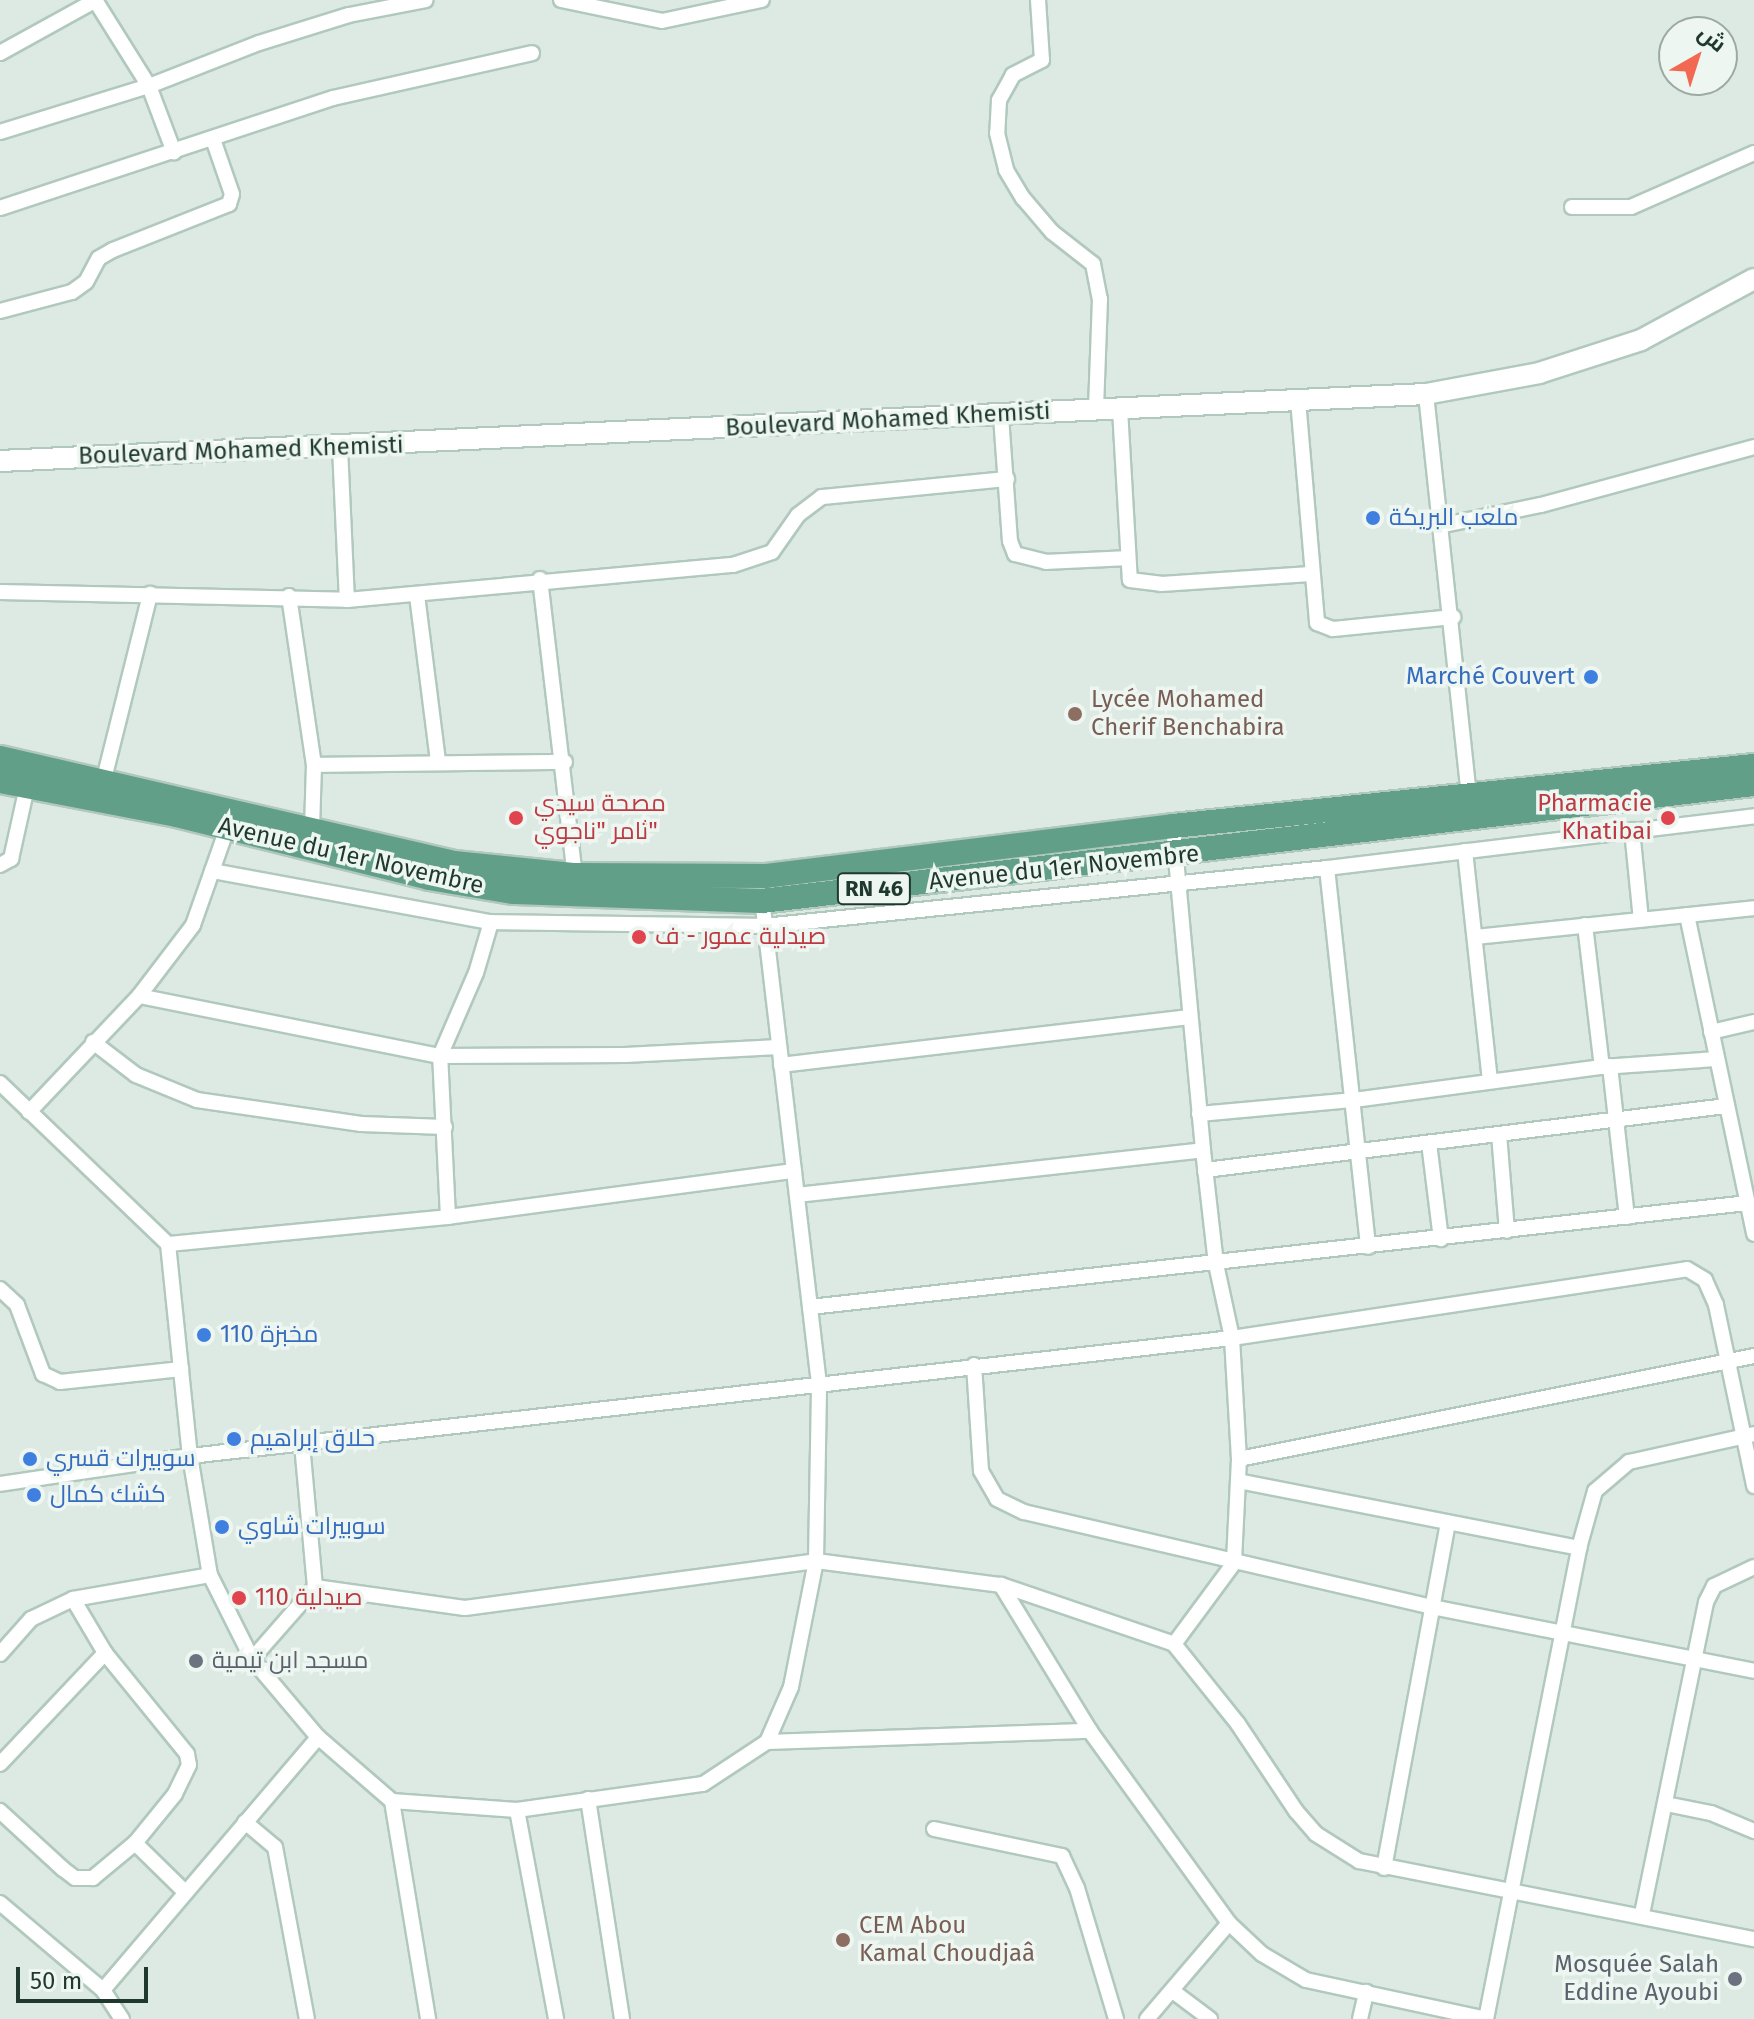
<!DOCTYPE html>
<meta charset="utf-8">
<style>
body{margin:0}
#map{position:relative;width:1754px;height:2019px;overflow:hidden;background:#dde9e3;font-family:"Fira Sans",Cairo,sans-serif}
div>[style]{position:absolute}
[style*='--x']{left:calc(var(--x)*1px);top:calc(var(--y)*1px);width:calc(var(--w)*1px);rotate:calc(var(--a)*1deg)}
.roads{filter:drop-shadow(2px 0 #b1c9bd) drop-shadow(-2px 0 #b1c9bd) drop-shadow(0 2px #b1c9bd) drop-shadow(0 -2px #b1c9bd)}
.street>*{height:14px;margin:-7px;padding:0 7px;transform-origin:7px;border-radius:7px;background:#fff}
.secondary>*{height:20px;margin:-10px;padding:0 10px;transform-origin:10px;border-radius:10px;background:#fff}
.primary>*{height:24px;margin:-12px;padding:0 12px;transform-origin:12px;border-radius:12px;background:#629f88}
.dots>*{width:22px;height:22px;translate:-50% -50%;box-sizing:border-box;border:4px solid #eef6f1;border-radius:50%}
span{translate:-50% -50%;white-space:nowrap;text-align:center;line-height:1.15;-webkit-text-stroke:7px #eef6f1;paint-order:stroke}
.shield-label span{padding:2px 6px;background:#eef6f1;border:2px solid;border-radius:6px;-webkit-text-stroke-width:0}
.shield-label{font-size:22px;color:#1f392f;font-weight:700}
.street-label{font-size:24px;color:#1f392f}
.shop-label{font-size:24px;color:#366cbe}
.left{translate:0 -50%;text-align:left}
.right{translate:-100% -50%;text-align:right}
.education-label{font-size:24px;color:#785e54}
.health-label{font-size:24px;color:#be3a42}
.worship-label{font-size:24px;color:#5b616d}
.north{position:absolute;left:1658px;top:16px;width:80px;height:80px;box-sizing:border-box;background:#eef6f1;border:2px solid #9baaa3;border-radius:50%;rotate:39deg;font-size:22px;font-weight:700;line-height:32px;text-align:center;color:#1f392f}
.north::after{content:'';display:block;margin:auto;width:28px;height:36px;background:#f26853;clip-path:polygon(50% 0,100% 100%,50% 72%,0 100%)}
.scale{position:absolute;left:16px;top:1967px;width:132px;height:36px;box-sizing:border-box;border:4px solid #1f392f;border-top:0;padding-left:10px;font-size:24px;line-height:28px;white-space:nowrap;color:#1f392f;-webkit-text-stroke:6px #eef6f1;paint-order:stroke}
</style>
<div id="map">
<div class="roads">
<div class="street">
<div style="--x:95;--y:0;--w:102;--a:57.9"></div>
<div style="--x:149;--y:86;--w:71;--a:69.3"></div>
<div style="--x:561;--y:0;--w:103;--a:11.7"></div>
<div style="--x:662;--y:21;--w:102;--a:-11.9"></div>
<div style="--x:1038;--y:0;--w:60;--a:86.2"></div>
<div style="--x:1042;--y:60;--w:33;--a:153"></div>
<div style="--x:1013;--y:75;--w:29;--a:119"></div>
<div style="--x:999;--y:100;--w:33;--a:93"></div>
<div style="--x:997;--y:133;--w:38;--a:76"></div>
<div style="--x:1006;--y:170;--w:33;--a:59"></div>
<div style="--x:1023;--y:198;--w:45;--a:49.5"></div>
<div style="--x:1052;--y:232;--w:52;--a:38"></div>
<div style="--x:1093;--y:264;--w:36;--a:79"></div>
<div style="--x:1100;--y:299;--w:111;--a:92.1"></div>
<div style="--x:0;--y:53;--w:110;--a:-28.9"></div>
<div style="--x:0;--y:132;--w:156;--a:-17.2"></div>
<div style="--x:149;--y:86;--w:118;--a:-21.4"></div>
<div style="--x:259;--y:43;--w:94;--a:-17.3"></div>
<div style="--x:349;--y:15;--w:78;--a:-11"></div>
<div style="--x:1572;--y:207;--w:59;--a:0"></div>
<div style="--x:1631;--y:207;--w:134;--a:-23.7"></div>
<div style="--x:0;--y:208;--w:351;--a:-18.3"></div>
<div style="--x:333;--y:98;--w:204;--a:-12.7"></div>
<div style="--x:0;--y:311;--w:74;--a:-14.8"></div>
<div style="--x:72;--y:292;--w:17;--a:-36"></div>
<div style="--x:86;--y:282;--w:27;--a:-62"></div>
<div style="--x:99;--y:258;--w:16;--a:-30"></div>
<div style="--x:113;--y:250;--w:125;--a:-21.6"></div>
<div style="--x:229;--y:204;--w:10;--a:-73"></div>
<div style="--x:232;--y:194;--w:58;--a:-109.1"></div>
<div style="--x:1426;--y:394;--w:402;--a:83.9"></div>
<div style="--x:1298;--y:400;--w:224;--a:85.1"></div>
<div style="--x:1317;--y:623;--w:17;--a:21"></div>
<div style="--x:1333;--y:629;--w:121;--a:-5.7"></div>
<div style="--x:1120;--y:409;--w:171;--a:86.7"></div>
<div style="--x:1130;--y:580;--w:31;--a:7"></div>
<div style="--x:1161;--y:584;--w:150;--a:-3.8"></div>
<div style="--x:1001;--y:416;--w:125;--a:85.9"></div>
<div style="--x:1010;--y:541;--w:14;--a:69"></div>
<div style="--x:1015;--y:554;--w:32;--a:14"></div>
<div style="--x:1046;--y:562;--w:82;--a:-2.8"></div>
<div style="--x:340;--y:447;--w:153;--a:87.4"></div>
<div style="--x:1444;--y:525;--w:99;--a:-11.7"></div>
<div style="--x:1541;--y:505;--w:221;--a:-15.2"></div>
<div style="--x:540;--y:579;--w:298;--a:83.3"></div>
<div style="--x:0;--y:592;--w:347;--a:1.3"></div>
<div style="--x:347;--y:600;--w:388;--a:-5.2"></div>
<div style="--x:733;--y:565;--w:41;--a:-18.4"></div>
<div style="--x:772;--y:552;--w:45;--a:-54.9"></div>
<div style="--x:798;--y:515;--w:30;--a:-37"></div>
<div style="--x:822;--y:497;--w:186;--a:-5.6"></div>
<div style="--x:417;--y:595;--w:167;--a:82.8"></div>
<div style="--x:289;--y:596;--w:171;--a:81.6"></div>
<div style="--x:314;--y:765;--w:65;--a:91.8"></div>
<div style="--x:314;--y:765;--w:251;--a:-0.7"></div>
<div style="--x:104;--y:779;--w:191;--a:-76"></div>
<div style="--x:1173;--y:826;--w:325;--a:84.7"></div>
<div style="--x:1203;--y:1150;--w:115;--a:83.5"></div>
<div style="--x:1216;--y:1264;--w:76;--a:77.8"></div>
<div style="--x:1232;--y:1338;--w:121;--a:86.7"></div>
<div style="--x:1239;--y:1459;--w:104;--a:92.8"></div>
<div style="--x:1234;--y:1563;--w:101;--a:126.5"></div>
<div style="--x:1632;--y:830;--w:90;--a:84.3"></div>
<div style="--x:1465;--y:851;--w:231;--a:83.8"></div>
<div style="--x:0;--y:865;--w:13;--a:-29"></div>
<div style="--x:11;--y:859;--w:74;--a:-77.5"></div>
<div style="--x:1327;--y:868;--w:381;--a:83.8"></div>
<div style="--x:212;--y:871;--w:284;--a:10.4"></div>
<div style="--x:491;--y:922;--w:273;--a:0.8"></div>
<div style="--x:764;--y:926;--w:566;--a:-5.88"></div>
<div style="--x:1327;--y:868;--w:430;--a:-6.9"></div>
<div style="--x:1687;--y:915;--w:326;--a:78.1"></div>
<div style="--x:1585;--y:925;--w:143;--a:83.2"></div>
<div style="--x:1475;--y:937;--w:281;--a:-5.9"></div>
<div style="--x:139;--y:996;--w:307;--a:11.3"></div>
<div style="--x:440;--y:1056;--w:185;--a:-0.3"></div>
<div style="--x:625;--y:1055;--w:154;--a:-3"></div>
<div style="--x:1711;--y:1032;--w:44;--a:-13.1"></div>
<div style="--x:93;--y:1042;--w:54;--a:37.5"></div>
<div style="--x:136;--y:1075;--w:66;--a:22.3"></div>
<div style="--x:197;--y:1100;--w:166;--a:8.3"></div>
<div style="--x:361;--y:1124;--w:84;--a:2"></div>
<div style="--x:781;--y:1065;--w:411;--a:-6.7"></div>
<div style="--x:1610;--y:1066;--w:152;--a:83.6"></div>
<div style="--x:0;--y:1083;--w:233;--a:43.8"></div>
<div style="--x:168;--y:1244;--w:213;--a:84.1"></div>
<div style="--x:190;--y:1456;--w:121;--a:80.5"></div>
<div style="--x:210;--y:1575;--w:94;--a:63.4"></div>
<div style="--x:252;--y:1659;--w:102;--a:49.8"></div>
<div style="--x:318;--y:1737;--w:98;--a:40.9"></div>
<div style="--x:392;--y:1801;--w:125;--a:4.1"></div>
<div style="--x:517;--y:1810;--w:188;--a:-8"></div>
<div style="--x:703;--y:1784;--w:77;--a:-33.3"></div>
<div style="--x:767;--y:1742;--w:60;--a:-66.4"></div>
<div style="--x:791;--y:1687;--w:128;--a:-78.8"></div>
<div style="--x:816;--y:1561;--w:177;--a:-89"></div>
<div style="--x:819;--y:1384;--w:486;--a:-96.7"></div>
<div style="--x:29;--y:1112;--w:160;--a:-46.5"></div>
<div style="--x:139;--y:996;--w:89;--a:-52.7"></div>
<div style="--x:193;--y:925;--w:111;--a:-70.6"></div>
<div style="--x:1199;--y:1114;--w:156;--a:-5.2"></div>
<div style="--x:1354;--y:1100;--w:250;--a:-7.6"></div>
<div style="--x:1602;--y:1067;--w:113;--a:-4"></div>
<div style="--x:1499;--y:1134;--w:97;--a:85.3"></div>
<div style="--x:1429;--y:1143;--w:97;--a:82.9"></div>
<div style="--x:1205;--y:1170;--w:525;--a:-7"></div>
<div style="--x:797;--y:1195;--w:408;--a:-6.3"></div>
<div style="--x:448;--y:1217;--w:161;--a:-92.8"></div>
<div style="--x:440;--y:1056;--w:90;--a:-66.6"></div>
<div style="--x:476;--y:973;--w:53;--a:-73.6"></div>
<div style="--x:168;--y:1244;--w:281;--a:-5.5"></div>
<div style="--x:448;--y:1217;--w:349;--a:-7.6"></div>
<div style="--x:0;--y:1289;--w:23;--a:43"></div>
<div style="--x:17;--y:1305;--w:74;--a:69.4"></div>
<div style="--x:43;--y:1374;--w:19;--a:25"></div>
<div style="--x:60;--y:1382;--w:122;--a:-6.1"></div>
<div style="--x:810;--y:1307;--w:944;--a:-6.33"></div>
<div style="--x:974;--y:1365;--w:106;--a:86.2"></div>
<div style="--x:981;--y:1471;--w:32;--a:60"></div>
<div style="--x:997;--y:1499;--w:30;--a:26"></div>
<div style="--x:1024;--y:1512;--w:419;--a:13.1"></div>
<div style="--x:1432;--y:1607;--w:328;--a:11.2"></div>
<div style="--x:1239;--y:1459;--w:525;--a:-11.31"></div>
<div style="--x:1238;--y:1481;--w:348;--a:11.1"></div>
<div style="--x:0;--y:1484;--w:192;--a:-8.4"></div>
<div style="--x:190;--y:1456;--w:1049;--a:-6.46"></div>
<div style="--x:1232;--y:1338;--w:460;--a:-8.6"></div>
<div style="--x:1687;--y:1269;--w:21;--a:31"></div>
<div style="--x:1705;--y:1280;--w:27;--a:66"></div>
<div style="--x:1716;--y:1305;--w:185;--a:78.1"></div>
<div style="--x:1001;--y:1585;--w:183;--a:18.8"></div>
<div style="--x:1174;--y:1644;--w:102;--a:51.3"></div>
<div style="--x:1238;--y:1724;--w:105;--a:56.3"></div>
<div style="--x:1296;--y:1811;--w:30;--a:49"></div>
<div style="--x:1316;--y:1834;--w:51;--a:32.1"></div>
<div style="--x:1359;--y:1861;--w:403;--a:11.2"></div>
<div style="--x:315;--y:1587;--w:151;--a:8"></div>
<div style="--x:465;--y:1608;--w:354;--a:-7.6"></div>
<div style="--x:816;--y:1561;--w:187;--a:7.4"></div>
<div style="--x:1001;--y:1585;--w:171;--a:58.6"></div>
<div style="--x:1090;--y:1731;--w:237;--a:54.1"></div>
<div style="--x:1229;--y:1923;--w:45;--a:43.2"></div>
<div style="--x:1262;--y:1954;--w:51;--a:30.6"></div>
<div style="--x:1306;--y:1980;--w:184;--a:12.2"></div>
<div style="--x:73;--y:1599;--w:63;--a:59.3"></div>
<div style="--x:0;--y:1654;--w:47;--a:-48.5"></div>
<div style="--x:31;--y:1619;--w:47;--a:-25.5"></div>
<div style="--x:73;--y:1599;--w:139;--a:-9.9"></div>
<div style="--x:252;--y:1659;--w:96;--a:-48.8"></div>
<div style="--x:315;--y:1587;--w:144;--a:-95.2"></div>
<div style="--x:767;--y:1742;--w:323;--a:-2"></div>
<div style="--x:0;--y:1764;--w:153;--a:-46.6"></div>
<div style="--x:105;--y:1653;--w:130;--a:50.9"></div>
<div style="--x:187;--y:1754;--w:11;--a:80"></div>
<div style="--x:189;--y:1765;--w:32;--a:116"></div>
<div style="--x:175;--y:1794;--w:63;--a:129.2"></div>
<div style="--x:135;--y:1843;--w:55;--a:140.2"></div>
<div style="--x:93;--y:1878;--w:18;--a:180"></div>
<div style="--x:75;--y:1878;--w:15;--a:-143"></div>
<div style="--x:63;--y:1869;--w:86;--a:-137.4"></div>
<div style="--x:588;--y:1799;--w:223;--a:81.2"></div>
<div style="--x:392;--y:1801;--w:221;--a:80.6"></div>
<div style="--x:1666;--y:1804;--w:46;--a:11.3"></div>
<div style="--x:1711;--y:1813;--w:47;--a:22.7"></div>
<div style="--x:517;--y:1810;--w:213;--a:79.4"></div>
<div style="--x:245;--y:1822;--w:39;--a:40"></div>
<div style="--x:275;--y:1847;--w:175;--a:79.5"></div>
<div style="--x:934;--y:1829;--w:131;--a:11.9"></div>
<div style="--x:1062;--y:1856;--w:35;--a:65"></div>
<div style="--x:1077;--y:1888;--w:137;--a:73.4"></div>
<div style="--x:135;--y:1843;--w:70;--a:44.4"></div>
<div style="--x:1384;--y:1868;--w:351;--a:-79.5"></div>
<div style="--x:0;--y:1903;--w:135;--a:40.2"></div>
<div style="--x:103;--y:1990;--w:35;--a:57"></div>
<div style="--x:1642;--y:1914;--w:318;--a:-78.4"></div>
<div style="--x:1706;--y:1602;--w:18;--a:-63"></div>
<div style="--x:1714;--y:1586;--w:44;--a:-25.4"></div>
<div style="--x:103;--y:1990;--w:332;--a:-49.6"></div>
<div style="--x:1174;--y:1992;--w:45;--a:36.9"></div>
<div style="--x:1147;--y:2019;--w:126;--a:-49.5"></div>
<div style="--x:1360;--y:2019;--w:28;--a:-77"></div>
<div style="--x:1486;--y:2019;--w:480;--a:-78.8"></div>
<div style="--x:1579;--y:1548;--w:59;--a:-74.3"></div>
<div style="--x:1595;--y:1491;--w:45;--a:-40.5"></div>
<div style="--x:1629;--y:1462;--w:128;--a:-12.6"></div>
</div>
<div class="secondary">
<div style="--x:0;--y:461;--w:1428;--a:-2.69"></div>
<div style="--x:1426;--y:394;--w:115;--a:-10.5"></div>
<div style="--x:1539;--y:373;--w:107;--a:-17.9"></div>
<div style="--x:1641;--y:340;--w:128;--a:-28.4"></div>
</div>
<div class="primary">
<div style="--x:0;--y:758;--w:466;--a:13"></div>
<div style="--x:454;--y:863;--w:122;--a:5.7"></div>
<div style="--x:575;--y:875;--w:191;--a:0.3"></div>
<div style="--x:766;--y:876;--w:410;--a:-7"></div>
<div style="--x:1173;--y:826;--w:584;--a:-5.9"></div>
<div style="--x:0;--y:781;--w:180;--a:10.9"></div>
<div style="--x:177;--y:815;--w:260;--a:14"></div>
<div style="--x:429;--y:878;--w:86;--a:9.4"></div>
<div style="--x:514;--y:892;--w:248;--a:2.1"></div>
<div style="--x:762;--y:901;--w:999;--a:-6.73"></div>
</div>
</div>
<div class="dots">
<div style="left:1373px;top:518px;background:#3f7fe0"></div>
<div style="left:1591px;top:677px;background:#3f7fe0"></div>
<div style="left:1075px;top:714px;background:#8d6e63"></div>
<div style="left:516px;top:818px;background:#e0444e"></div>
<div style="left:1668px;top:818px;background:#e0444e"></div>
<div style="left:639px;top:937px;background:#e0444e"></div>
<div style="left:204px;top:1335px;background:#3f7fe0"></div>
<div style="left:234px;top:1439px;background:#3f7fe0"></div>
<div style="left:30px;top:1459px;background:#3f7fe0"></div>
<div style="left:34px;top:1495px;background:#3f7fe0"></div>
<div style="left:222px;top:1527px;background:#3f7fe0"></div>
<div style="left:239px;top:1598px;background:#e0444e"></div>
<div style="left:196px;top:1661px;background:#6b7280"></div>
<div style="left:843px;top:1940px;background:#8d6e63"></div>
<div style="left:1735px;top:1979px;background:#6b7280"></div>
</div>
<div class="shield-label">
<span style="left:874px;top:889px">RN 46</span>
</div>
<div class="street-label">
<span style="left:888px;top:420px;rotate:-3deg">Boulevard Mohamed Khemisti</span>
<span style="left:241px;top:451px;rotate:-2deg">Boulevard Mohamed Khemisti</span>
<span style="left:351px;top:856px;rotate:13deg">Avenue du 1er Novembre</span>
<span style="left:1064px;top:868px;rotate:-6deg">Avenue du 1er Novembre</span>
</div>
<div class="shop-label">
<span class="left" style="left:1389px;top:518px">ملعب البريكة</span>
<span class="right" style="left:1575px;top:677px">Marché Couvert</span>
<span class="left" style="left:220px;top:1335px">مخبزة 110</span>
<span class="left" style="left:250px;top:1439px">حلاق إبراهيم</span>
<span class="left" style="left:46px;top:1459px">سوبيرات قسري</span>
<span class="left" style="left:50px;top:1495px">كشك كمال</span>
<span class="left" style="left:238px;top:1527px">سوبيرات شاوي</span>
</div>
<div class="education-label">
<span class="left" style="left:1091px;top:714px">Lycée Mohamed<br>Cherif Benchabira</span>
<span class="left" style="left:859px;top:1940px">CEM Abou<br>Kamal Choudjaâ</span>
</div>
<div class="health-label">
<span class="left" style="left:534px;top:818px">مصحة سيدي<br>ثامر "ناجوي"</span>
<span class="right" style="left:1652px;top:818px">Pharmacie<br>Khatibai</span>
<span class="left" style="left:655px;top:937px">صيدلية عمور - ف</span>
<span class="left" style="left:255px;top:1598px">صيدلية 110</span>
</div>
<div class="worship-label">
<span class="left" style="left:212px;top:1661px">مسجد ابن تيمية</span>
<span class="right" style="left:1719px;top:1979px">Mosquée Salah<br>Eddine Ayoubi</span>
</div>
<div class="north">ش</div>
<div class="scale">50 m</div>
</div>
